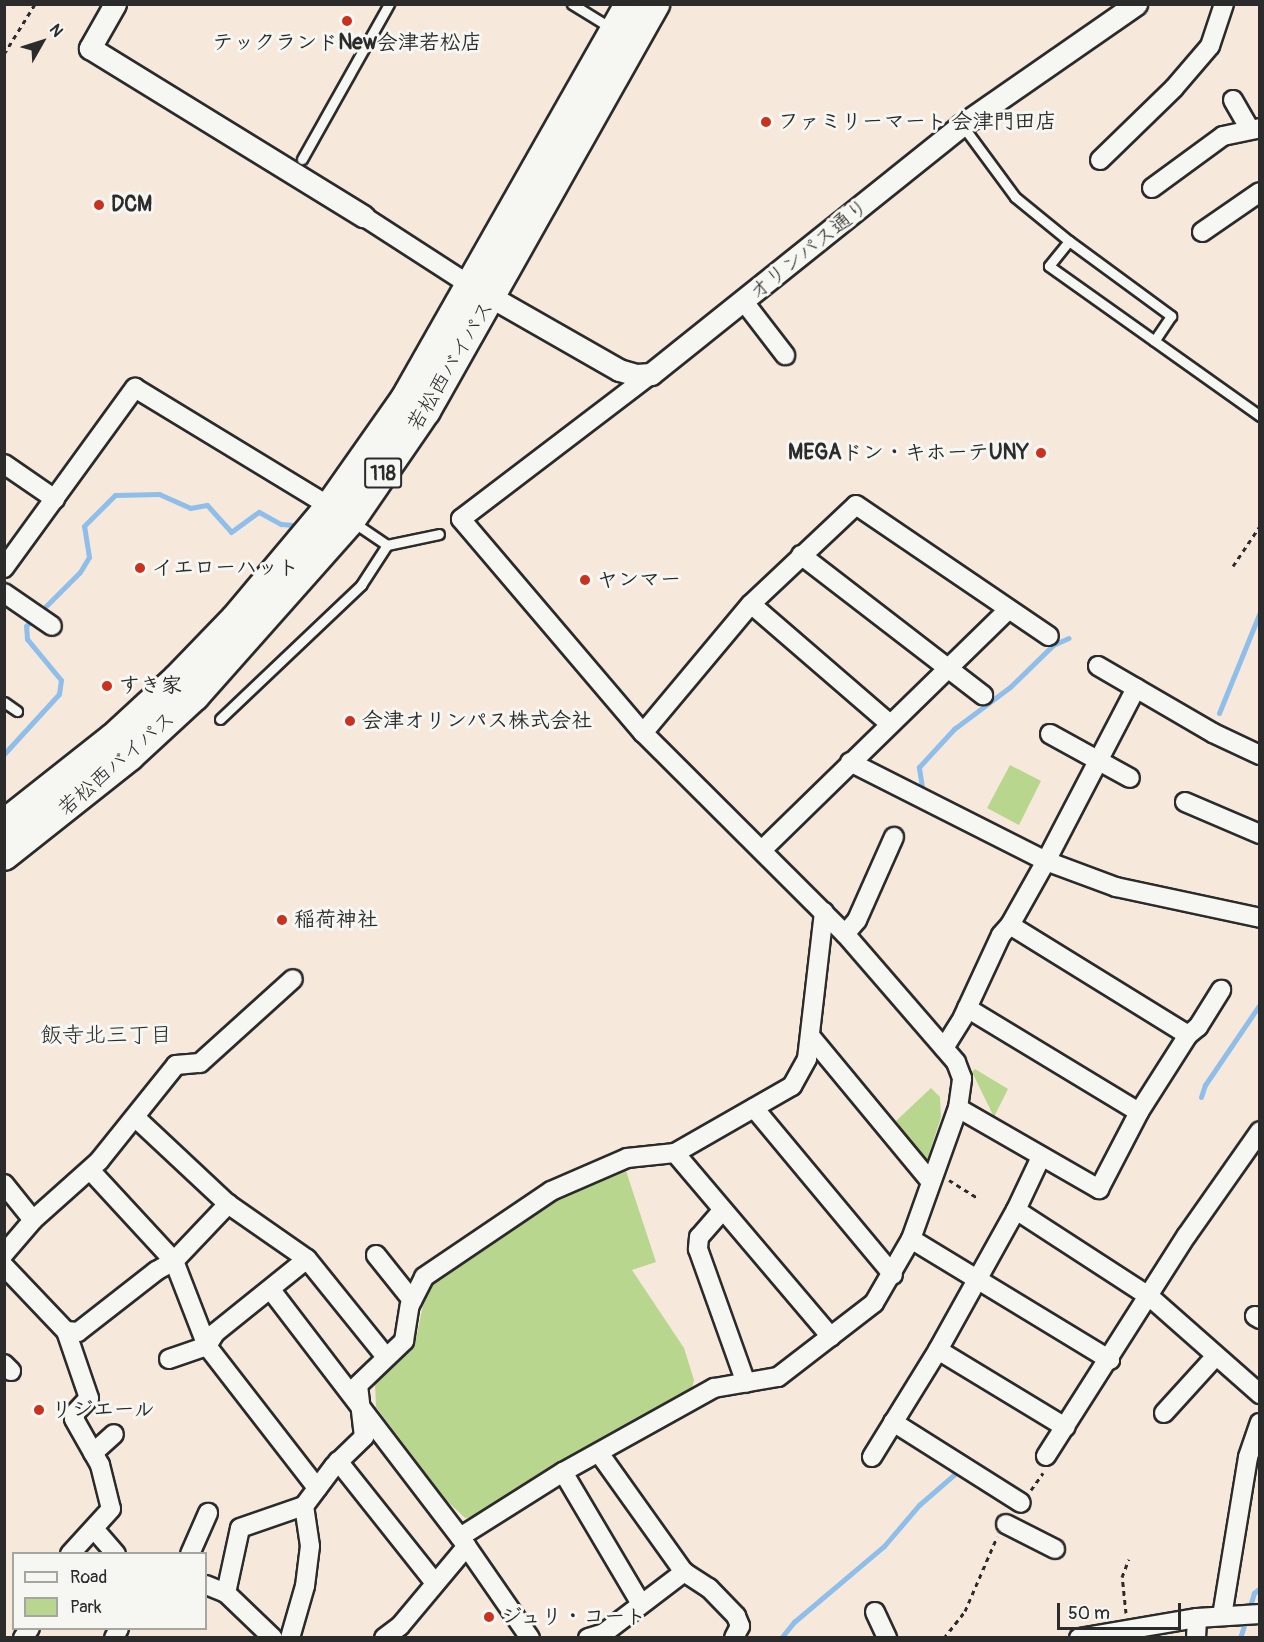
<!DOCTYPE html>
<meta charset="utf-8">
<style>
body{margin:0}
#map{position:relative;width:1264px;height:1642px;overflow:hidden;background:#f6e9db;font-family:Pangolin,"Klee One",sans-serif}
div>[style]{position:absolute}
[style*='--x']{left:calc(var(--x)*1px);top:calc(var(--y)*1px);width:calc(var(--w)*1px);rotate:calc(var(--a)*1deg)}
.green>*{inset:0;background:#b9d68e}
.stream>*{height:5px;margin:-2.5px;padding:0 2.5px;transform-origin:2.5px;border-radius:2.5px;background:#8ebee9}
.path>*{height:3px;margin-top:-1.5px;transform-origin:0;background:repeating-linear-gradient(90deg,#2b2b2b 0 4.5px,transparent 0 9px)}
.roads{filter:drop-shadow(2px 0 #2b2b2b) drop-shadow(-2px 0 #2b2b2b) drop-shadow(0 2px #2b2b2b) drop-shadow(0 -2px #2b2b2b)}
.service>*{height:9px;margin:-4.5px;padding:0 4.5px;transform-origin:4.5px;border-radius:4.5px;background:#f6f6f2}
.minor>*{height:18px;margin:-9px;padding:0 9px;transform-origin:9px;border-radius:9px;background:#f6f6f2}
.tertiary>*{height:21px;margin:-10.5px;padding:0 10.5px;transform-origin:10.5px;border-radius:10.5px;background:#f6f6f2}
.trunk>*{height:28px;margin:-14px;padding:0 14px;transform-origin:14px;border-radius:14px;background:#f6f6f2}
.dots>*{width:16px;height:16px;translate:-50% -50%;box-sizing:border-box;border:3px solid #f6f6f2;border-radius:50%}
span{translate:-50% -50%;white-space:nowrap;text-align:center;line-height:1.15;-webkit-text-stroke:6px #f6f6f2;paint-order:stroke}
.shield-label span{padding:2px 4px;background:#f6f6f2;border:2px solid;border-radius:4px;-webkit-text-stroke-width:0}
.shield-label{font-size:20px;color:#2b2b2b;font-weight:700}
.poi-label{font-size:21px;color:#2b2b2b;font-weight:700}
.left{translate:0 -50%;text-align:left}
.right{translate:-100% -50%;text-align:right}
.street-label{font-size:21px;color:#2b2b2b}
.neighbourhood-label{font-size:22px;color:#2b2b2b}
.frame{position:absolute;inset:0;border:6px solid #2b2b2b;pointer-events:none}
.legend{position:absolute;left:12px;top:1552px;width:195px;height:78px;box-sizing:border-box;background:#f6f6f2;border:2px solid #a5a5a2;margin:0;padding:8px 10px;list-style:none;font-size:18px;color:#2b2b2b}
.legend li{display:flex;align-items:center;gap:12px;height:30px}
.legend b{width:30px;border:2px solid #a5a5a2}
.north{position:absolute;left:12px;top:12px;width:60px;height:60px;-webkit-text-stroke:4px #f6f6f2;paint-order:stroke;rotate:51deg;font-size:16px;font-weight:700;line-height:24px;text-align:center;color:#2b2b2b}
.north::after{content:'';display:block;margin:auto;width:21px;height:27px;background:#2b2b2b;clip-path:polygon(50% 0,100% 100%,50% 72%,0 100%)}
.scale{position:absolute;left:1057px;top:1603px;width:124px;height:27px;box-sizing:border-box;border:3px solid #2b2b2b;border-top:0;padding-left:8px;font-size:18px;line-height:21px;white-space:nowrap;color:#2b2b2b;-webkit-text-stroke:4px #f6f6f2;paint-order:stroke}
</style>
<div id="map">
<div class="green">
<div style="clip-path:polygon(1010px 765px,1041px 781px,1019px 825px,987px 808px)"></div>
<div style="clip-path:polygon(975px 1069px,1008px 1089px,994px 1117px,972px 1072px)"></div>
<div style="clip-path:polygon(931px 1088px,940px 1097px,941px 1117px,926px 1164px,896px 1121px)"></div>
<div style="clip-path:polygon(626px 1171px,656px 1262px,632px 1270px,684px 1348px,694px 1380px,692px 1388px,524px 1483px,479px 1516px,465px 1518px,446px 1500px,376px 1407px,375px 1384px,380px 1371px,417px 1334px,426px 1291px,433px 1280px,538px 1206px)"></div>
</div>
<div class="stream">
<div style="--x:1219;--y:713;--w:109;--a:-67.9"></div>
<div style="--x:4;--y:754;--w:81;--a:-47.5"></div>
<div style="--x:59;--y:694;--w:14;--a:-82"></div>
<div style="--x:61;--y:680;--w:53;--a:-129.7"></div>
<div style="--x:27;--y:639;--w:13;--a:-94"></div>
<div style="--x:26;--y:626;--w:76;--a:-45"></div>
<div style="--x:80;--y:572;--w:17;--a:-59"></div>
<div style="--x:89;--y:557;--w:31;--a:-99"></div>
<div style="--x:84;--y:526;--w:44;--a:-45"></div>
<div style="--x:115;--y:495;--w:44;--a:-1.3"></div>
<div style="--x:159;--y:494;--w:34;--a:24"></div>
<div style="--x:190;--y:508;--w:17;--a:-10"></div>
<div style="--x:207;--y:505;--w:36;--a:48"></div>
<div style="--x:231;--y:532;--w:34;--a:-36"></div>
<div style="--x:259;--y:512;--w:25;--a:29"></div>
<div style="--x:281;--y:524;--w:12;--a:5"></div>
<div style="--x:922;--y:787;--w:20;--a:-99"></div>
<div style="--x:919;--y:767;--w:52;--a:-47.4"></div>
<div style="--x:954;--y:729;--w:70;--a:-36.9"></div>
<div style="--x:1010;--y:687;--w:60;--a:-44.3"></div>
<div style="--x:1053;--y:645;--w:17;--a:-24"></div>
<div style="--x:1201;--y:1097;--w:13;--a:-72"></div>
<div style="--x:1205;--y:1085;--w:98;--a:-55.8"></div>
<div style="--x:1249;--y:1610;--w:18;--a:-74"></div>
<div style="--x:1254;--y:1593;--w:8;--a:-40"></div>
<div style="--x:781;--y:1638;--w:21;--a:-51"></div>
<div style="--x:794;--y:1622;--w:118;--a:-40.2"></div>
<div style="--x:884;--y:1546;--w:54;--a:-49.5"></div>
<div style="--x:919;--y:1505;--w:49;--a:-40.9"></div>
<div style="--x:1240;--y:1638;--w:20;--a:-72"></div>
</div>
<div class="path">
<div style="--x:4;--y:54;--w:59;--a:-58.2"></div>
<div style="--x:1233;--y:566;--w:48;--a:-56"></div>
<div style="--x:949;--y:1180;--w:32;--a:32"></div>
<div style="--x:1031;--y:1490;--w:21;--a:-55"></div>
<div style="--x:1126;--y:1613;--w:36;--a:-96"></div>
<div style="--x:1122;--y:1577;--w:19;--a:-69"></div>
<div style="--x:944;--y:1638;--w:34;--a:-52"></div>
<div style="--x:965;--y:1611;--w:81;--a:-66.6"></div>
</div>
<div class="roads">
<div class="service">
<div style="--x:572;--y:4;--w:46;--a:31.6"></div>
<div style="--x:962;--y:125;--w:89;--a:53.6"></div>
<div style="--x:1015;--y:197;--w:70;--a:39.2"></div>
<div style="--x:1069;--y:241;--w:32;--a:129"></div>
<div style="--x:1049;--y:266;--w:259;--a:35.4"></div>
<div style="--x:302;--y:159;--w:178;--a:-60.7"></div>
<div style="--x:1069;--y:241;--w:127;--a:36.3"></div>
<div style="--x:1171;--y:316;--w:30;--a:124"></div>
<div style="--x:353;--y:522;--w:41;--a:34.1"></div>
<div style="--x:387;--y:545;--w:53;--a:-11.9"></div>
<div style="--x:4;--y:702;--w:16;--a:35"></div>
<div style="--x:220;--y:719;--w:195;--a:-43.5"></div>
<div style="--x:361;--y:585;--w:48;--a:-57"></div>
</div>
<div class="minor">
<div style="--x:1233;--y:100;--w:34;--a:60"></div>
<div style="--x:1100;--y:160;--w:103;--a:-44.2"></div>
<div style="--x:1174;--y:88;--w:55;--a:-49.4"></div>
<div style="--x:1210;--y:46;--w:44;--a:-71.6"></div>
<div style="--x:1152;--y:188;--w:88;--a:-36.2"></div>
<div style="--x:1223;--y:136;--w:38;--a:-12"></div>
<div style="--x:363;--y:216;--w:125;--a:32.9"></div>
<div style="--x:1202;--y:232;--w:70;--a:-34.6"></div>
<div style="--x:745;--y:303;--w:66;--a:52.4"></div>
<div style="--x:4;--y:464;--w:62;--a:34.5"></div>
<div style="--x:801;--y:555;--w:230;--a:37.6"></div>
<div style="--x:4;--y:568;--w:223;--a:-54"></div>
<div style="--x:135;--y:388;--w:237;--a:31.3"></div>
<div style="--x:4;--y:593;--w:58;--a:34.5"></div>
<div style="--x:751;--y:604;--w:184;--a:40.8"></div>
<div style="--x:1098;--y:666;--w:133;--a:30.2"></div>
<div style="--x:1213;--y:733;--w:52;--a:25.1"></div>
<div style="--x:643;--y:733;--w:168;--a:-50.1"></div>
<div style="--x:751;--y:604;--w:144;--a:-43.3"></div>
<div style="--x:856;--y:505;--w:233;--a:34.2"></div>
<div style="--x:1050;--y:734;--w:91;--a:28.8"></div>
<div style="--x:850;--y:762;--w:220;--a:26.8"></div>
<div style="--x:1046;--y:861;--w:75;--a:20.4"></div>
<div style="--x:1116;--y:887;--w:147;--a:12.1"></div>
<div style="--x:1185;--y:802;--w:82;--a:23.1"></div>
<div style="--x:762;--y:850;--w:342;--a:-44.3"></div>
<div style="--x:824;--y:912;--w:148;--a:96.6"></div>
<div style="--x:807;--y:1059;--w:31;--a:119"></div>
<div style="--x:792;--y:1086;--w:135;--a:150.2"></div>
<div style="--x:675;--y:1153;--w:241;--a:49.7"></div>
<div style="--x:845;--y:934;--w:18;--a:-49"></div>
<div style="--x:857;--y:920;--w:91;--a:-66"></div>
<div style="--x:967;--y:1008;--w:201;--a:31.2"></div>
<div style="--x:1188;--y:1035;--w:13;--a:-39"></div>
<div style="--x:1198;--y:1027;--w:44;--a:-58.1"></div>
<div style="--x:811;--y:1037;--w:188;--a:50.4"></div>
<div style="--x:944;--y:1048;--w:36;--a:-58"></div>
<div style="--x:963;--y:1017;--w:90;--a:-65.1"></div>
<div style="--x:1001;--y:935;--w:13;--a:-48"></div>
<div style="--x:1010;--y:925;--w:73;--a:-60.6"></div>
<div style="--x:1046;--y:861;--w:195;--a:-62.5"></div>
<div style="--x:754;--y:1108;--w:217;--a:50.2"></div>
<div style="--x:958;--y:1108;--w:163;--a:29.9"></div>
<div style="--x:1099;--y:1189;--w:87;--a:-62.5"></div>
<div style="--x:1139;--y:1112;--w:91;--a:-57.5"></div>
<div style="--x:1188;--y:1035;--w:209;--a:-148.3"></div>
<div style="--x:136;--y:1118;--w:126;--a:43.1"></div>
<div style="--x:228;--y:1204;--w:96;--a:34.8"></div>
<div style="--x:307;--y:1259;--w:126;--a:51.1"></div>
<div style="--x:1041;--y:1157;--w:59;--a:115.3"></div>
<div style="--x:1016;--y:1210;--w:160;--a:33"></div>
<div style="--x:1150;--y:1297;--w:147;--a:41.4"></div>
<div style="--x:90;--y:1170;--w:124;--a:47.3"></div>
<div style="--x:174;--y:1261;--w:91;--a:68.8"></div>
<div style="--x:207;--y:1346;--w:180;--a:52.2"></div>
<div style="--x:4;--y:1184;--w:46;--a:51.1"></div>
<div style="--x:721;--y:1212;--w:33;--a:131"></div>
<div style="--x:699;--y:1237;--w:12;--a:95"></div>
<div style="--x:698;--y:1249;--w:142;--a:70.3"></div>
<div style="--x:911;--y:1239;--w:233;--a:31.3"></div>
<div style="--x:4;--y:1254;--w:45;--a:-49.5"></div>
<div style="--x:33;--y:1220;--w:89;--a:-41.8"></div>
<div style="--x:99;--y:1161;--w:123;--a:-51.3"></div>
<div style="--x:176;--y:1065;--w:24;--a:-5"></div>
<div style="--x:200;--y:1063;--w:125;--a:-42.1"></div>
<div style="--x:376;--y:1255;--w:58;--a:51.3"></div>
<div style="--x:4;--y:1266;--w:90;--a:46.4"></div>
<div style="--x:66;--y:1331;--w:12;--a:5"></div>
<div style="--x:78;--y:1332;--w:99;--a:-38"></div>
<div style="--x:156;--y:1271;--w:21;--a:-29"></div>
<div style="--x:174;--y:1261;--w:79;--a:-46.5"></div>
<div style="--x:271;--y:1290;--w:311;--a:52.6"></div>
<div style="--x:1255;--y:1316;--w:6;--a:31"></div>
<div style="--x:66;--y:1331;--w:71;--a:71.1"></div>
<div style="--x:89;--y:1398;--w:19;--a:133"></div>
<div style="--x:76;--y:1412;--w:7;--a:106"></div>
<div style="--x:74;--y:1419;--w:53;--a:60.5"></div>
<div style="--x:100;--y:1465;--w:45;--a:76"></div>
<div style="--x:111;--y:1509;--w:61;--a:132.3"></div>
<div style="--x:938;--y:1350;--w:149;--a:31.2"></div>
<div style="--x:169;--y:1359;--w:40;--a:-18.9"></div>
<div style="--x:207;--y:1346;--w:15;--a:-58"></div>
<div style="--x:215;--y:1333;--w:118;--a:-38.8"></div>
<div style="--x:4;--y:1364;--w:10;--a:45"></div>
<div style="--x:1164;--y:1413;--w:76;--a:-47.7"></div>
<div style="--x:893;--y:1422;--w:151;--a:32.3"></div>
<div style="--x:93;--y:1453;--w:28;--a:-42"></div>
<div style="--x:599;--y:1453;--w:146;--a:54.5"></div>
<div style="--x:684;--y:1572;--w:30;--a:33"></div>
<div style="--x:709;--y:1588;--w:39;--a:46"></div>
<div style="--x:736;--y:1616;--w:11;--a:68"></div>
<div style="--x:740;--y:1626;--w:13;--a:117"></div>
<div style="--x:1046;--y:1456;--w:262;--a:-57.5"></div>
<div style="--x:1187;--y:1235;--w:127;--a:-54.9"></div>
<div style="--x:872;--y:1457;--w:126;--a:-58.3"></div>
<div style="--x:938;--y:1350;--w:160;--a:-60.9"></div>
<div style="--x:338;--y:1461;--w:156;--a:51.5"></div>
<div style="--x:563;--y:1472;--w:153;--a:59.4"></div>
<div style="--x:1006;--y:1524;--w:55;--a:27"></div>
<div style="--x:95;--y:1530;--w:32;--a:49"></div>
<div style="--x:190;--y:1554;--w:45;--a:-66.3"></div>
<div style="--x:206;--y:1585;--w:22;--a:22"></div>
<div style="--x:226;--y:1593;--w:65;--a:43.8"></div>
<div style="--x:226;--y:1593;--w:66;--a:-77.8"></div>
<div style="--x:240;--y:1528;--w:68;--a:-19"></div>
<div style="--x:875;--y:1612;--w:29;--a:65"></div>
<div style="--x:1222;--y:1616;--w:161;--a:-80.7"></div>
<div style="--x:1248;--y:1457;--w:36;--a:-71"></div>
<div style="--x:23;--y:1638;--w:12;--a:-55"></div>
<div style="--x:114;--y:1638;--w:11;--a:-63"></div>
<div style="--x:290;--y:1638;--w:54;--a:-73.9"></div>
<div style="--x:305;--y:1586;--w:40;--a:-82.9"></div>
<div style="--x:310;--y:1546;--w:40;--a:-98.5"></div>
<div style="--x:304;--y:1506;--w:50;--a:-53.1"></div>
<div style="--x:334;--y:1466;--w:42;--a:-44"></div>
<div style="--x:364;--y:1437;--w:52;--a:-96.6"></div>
<div style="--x:358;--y:1385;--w:64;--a:-43.7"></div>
<div style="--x:404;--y:1341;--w:36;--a:-81"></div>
<div style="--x:410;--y:1305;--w:31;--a:-63"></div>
<div style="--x:424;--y:1277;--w:153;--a:-34.1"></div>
<div style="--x:551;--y:1191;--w:83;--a:-23.5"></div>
<div style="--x:627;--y:1158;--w:48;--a:-5.9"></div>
<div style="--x:384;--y:1638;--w:20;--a:-37"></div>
<div style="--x:400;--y:1626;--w:104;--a:-50.1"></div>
<div style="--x:530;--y:1638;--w:123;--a:-124.7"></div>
<div style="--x:460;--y:1537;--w:122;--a:-32.3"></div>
<div style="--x:563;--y:1472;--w:173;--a:-29.1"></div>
<div style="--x:714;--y:1388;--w:65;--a:-9.8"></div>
<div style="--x:778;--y:1377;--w:121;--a:-37.6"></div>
<div style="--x:874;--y:1303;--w:74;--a:-60"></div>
<div style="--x:911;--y:1239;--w:139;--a:-70.3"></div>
<div style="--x:958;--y:1108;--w:30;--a:-82"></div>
<div style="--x:962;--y:1078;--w:17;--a:-111"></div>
<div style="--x:956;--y:1062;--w:169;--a:-130.9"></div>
<div style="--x:845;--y:934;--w:285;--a:-135.1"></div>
<div style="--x:643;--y:733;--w:281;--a:-130.4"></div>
<div style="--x:461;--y:519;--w:239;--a:-37.3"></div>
<div style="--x:588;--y:1638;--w:17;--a:-17"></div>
<div style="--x:604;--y:1633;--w:101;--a:-37.3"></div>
<div style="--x:1079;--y:1638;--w:120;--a:-9.6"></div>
<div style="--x:1197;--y:1618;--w:63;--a:-3.6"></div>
<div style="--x:1196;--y:1638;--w:20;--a:-87"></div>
</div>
<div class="tertiary">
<div style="--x:115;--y:4;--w:51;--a:119.6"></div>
<div style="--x:90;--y:48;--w:321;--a:31.6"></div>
<div style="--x:479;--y:290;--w:161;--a:29.7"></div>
<div style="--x:619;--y:370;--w:19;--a:16"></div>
<div style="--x:637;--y:375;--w:14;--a:-4"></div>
<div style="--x:651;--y:374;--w:398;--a:-38.7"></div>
<div style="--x:962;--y:125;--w:212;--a:-34.8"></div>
</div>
<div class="trunk">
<div style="--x:4;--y:824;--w:139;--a:-38.3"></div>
<div style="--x:113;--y:738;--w:87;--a:-42.7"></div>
<div style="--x:177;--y:679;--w:83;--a:-46"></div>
<div style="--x:235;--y:619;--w:146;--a:-50"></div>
<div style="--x:329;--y:507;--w:132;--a:-54.9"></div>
<div style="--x:405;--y:399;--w:454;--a:-60.4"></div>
<div style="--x:4;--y:856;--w:161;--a:-38.4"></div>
<div style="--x:130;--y:756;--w:88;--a:-42.7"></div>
<div style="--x:195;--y:696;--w:235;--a:-48.4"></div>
<div style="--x:351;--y:520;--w:132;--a:-55.5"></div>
<div style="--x:426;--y:411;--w:467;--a:-60.6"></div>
</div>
</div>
<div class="dots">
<div style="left:347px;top:21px;background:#c8321e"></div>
<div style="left:766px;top:122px;background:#c8321e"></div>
<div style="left:99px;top:205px;background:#c8321e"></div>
<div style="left:1041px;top:453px;background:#c8321e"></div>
<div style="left:140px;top:568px;background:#c8321e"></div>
<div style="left:585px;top:580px;background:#c8321e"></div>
<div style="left:107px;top:686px;background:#c8321e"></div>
<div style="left:350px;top:721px;background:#c8321e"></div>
<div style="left:282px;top:920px;background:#c8321e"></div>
<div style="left:39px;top:1410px;background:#c8321e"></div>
<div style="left:489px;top:1617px;background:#c8321e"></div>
</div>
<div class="shield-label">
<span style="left:383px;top:473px">118</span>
</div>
<div class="poi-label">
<span style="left:347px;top:43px">テックランドNew会津若松店</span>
<span class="left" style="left:778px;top:122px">ファミリーマート 会津門田店</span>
<span class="left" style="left:111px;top:205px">DCM</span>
<span class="right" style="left:1029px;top:453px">MEGAドン・キホーテUNY</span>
<span class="left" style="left:152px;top:568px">イエローハット</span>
<span class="left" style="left:597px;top:580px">ヤンマー</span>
<span class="left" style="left:119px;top:686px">すき家</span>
<span class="left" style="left:362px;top:721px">会津オリンパス株式会社</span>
<span class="left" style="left:294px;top:920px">稲荷神社</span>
<span class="left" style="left:51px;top:1410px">リジエール</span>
<span class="left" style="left:501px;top:1617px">ジュリ・コート</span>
</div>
<div class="street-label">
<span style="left:809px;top:250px;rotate:-39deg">オリンパス通り</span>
<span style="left:451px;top:366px;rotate:-59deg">若松西バイパス</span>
<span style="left:117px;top:764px;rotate:-41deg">若松西バイパス</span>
</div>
<div class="neighbourhood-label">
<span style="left:106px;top:1036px">飯寺北三丁目</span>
</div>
<div class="frame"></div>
<ul class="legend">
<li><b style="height:8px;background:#f6f6f2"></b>Road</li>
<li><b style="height:16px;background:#b9d68e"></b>Park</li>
</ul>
<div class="north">N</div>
<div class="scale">50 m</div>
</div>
